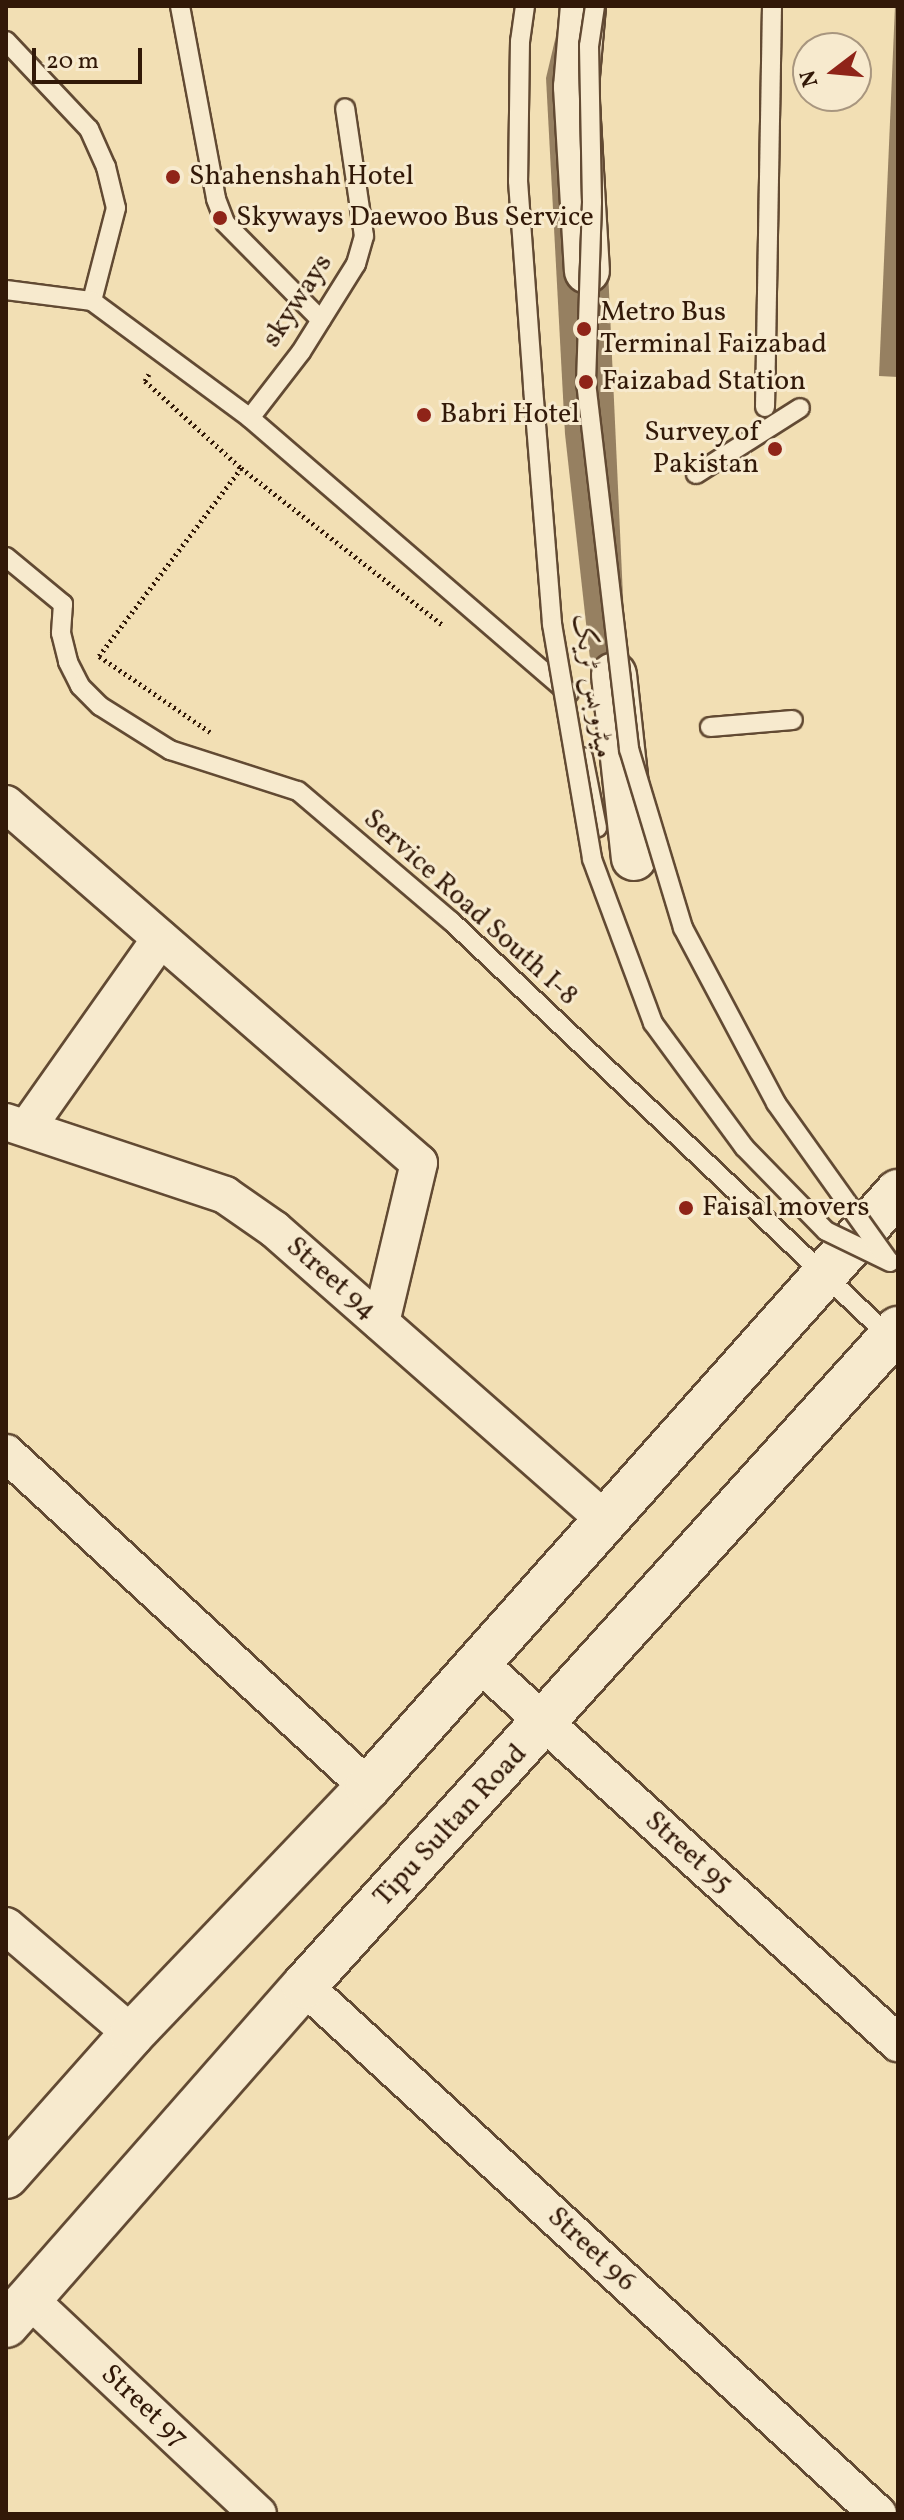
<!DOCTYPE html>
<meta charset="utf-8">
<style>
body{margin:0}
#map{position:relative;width:904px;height:2520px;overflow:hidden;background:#f2dfb4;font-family:Vollkorn,Amiri,serif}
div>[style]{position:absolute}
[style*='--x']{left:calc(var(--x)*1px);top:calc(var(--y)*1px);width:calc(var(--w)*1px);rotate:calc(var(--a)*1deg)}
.building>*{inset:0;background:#968061}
.path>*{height:5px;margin-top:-2.5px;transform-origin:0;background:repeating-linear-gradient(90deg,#321908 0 2px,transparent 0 6px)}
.roads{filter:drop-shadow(2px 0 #624a33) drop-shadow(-2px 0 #624a33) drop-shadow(0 2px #624a33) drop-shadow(0 -2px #624a33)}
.service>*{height:18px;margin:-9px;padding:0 9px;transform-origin:9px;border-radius:9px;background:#f7eace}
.minor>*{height:36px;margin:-18px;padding:0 18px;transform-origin:18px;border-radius:18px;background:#f7eace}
.tertiary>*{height:44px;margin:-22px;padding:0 22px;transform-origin:22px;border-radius:22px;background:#f7eace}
.bridges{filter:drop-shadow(2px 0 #624a33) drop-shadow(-2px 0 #624a33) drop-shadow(0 2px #624a33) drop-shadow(0 -2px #624a33)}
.service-bridge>*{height:18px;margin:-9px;padding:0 9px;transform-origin:9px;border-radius:9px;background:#f7eace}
.dots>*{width:22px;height:22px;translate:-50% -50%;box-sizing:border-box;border:4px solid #f7eace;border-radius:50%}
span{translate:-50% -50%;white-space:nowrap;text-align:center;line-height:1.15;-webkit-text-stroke:6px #f7eace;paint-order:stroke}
.poi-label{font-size:28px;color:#321908}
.left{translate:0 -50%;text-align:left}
.right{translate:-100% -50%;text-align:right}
.street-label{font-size:28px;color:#321908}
.frame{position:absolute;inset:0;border:8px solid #321908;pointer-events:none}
.north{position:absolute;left:792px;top:32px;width:80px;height:80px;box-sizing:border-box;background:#f7eace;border:2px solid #a8967f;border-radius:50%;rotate:254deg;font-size:22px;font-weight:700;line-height:32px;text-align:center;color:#321908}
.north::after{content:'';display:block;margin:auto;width:28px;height:36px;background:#8f2418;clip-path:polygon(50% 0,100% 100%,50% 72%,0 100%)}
.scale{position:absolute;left:32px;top:48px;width:110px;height:36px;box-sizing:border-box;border:4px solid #321908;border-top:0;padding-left:10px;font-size:24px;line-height:28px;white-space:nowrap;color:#321908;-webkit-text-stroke:6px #f7eace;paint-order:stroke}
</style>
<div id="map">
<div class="building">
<div style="clip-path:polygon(563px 6px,596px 8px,628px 706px,596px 713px,565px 434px,546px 78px)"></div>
<div style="clip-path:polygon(895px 6px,898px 6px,898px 377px,879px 376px)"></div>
</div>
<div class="path">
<div style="--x:149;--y:374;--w:8;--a:120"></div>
<div style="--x:145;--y:381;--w:130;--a:42.2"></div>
<div style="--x:241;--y:468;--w:256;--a:37.9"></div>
<div style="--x:210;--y:732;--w:135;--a:-145.6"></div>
<div style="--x:99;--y:656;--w:236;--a:-52.9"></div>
</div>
<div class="roads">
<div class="service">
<div style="--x:180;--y:6;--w:196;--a:79.4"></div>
<div style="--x:216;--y:199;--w:26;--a:69"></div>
<div style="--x:225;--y:223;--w:136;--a:45.3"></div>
<div style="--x:6;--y:41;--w:121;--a:46.7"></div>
<div style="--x:89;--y:129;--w:42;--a:65.9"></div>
<div style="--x:106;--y:167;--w:42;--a:76.3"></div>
<div style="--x:116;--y:208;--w:96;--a:104.5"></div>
<div style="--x:6;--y:290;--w:87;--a:7.3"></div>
<div style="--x:92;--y:301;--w:197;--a:36.5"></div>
<div style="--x:250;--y:418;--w:421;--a:40.8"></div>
<div style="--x:765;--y:407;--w:401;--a:-89"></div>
<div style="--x:250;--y:418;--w:83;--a:-52.3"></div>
<div style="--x:301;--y:352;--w:104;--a:-58"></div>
<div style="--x:356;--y:264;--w:29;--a:-74"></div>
<div style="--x:364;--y:236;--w:129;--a:-98.4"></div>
<div style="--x:696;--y:474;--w:123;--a:-32.4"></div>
<div style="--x:6;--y:557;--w:74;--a:39.5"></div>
<div style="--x:63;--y:604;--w:29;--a:94"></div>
<div style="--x:61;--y:633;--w:30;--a:76"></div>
<div style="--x:68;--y:662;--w:27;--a:63"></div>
<div style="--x:80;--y:686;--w:28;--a:45"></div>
<div style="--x:100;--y:706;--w:83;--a:32.2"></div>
<div style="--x:170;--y:750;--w:134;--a:17.8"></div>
<div style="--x:298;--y:791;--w:201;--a:40.4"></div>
<div style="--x:451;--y:921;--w:608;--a:43.47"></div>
<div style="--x:710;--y:727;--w:83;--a:-4.8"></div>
<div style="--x:583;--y:757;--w:72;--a:78.8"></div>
</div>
<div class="minor">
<div style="--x:6;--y:804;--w:547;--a:41"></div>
<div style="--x:419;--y:1163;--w:164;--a:103.4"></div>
<div style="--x:6;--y:1122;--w:231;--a:18.4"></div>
<div style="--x:225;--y:1195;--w:60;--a:34.8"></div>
<div style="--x:274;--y:1229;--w:442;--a:41.3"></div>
<div style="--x:29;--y:1125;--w:228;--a:-54.8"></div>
<div style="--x:6;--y:1453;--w:493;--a:42.7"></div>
<div style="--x:479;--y:1663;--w:566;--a:42.21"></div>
<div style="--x:6;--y:1926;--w:166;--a:40.6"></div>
<div style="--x:304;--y:1986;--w:780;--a:42.61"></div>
<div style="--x:29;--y:2299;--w:314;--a:43.2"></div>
</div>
<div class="tertiary">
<div style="--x:583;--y:6;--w:81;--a:94.9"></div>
<div style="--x:576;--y:87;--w:184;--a:86.6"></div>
<div style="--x:614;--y:675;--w:184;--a:83.8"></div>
<div style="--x:6;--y:2176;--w:190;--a:-48.4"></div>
<div style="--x:132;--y:2034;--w:342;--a:-46.3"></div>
<div style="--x:368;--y:1787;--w:797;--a:-48.31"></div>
<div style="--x:6;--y:2325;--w:451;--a:-48.7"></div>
<div style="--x:304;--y:1986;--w:886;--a:-47.88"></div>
</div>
</div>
<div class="bridges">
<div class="service-bridge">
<div style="--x:525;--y:6;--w:35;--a:98"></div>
<div style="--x:520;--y:41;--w:140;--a:90.8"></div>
<div style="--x:518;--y:181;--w:207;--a:85.8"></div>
<div style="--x:533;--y:387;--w:238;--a:85.4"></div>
<div style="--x:552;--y:624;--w:238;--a:80.3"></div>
<div style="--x:592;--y:859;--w:175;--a:69.6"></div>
<div style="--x:653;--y:1023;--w:154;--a:53.7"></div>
<div style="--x:744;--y:1147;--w:117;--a:45.7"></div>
<div style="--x:826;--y:1231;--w:71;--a:25.8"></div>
<div style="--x:595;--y:6;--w:40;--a:98.5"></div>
<div style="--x:589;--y:46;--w:156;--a:88.9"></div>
<div style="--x:592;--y:202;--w:180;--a:91.9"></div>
<div style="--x:586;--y:382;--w:370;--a:83.3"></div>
<div style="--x:629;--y:749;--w:187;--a:73.2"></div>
<div style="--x:683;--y:928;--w:198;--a:62"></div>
<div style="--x:776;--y:1103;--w:193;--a:54.5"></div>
</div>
</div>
<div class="dots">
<div style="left:173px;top:177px;background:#8f2418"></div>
<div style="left:220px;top:218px;background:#8f2418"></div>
<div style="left:584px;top:329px;background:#8f2418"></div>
<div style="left:586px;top:382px;background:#8f2418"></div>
<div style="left:424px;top:415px;background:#8f2418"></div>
<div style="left:775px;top:449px;background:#8f2418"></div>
<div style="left:686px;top:1208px;background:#8f2418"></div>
</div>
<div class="poi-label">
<span class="left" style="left:189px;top:177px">Shahenshah Hotel</span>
<span class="left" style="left:236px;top:218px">Skyways Daewoo Bus Service</span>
<span class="left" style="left:600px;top:329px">Metro Bus<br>Terminal Faizabad</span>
<span class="left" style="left:602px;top:382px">Faizabad Station</span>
<span class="left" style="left:440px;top:415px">Babri Hotel</span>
<span class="right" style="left:759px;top:449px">Survey of<br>Pakistan</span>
<span class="left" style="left:702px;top:1208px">Faisal movers</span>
</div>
<div class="street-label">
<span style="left:298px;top:301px;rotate:-57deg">skyways</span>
<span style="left:592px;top:686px;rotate:81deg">میٹرو بس ٹریک</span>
<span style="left:470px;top:908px;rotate:42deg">Service Road South I-8</span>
<span style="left:331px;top:1279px;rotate:41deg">Street 94</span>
<span style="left:451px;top:1826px;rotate:-47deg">Tipu Sultan Road</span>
<span style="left:688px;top:1853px;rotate:42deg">Street 95</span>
<span style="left:591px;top:2250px;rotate:43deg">Street 96</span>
<span style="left:144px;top:2407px;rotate:43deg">Street 97</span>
</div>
<div class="frame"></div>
<div class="north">N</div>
<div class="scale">20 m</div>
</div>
